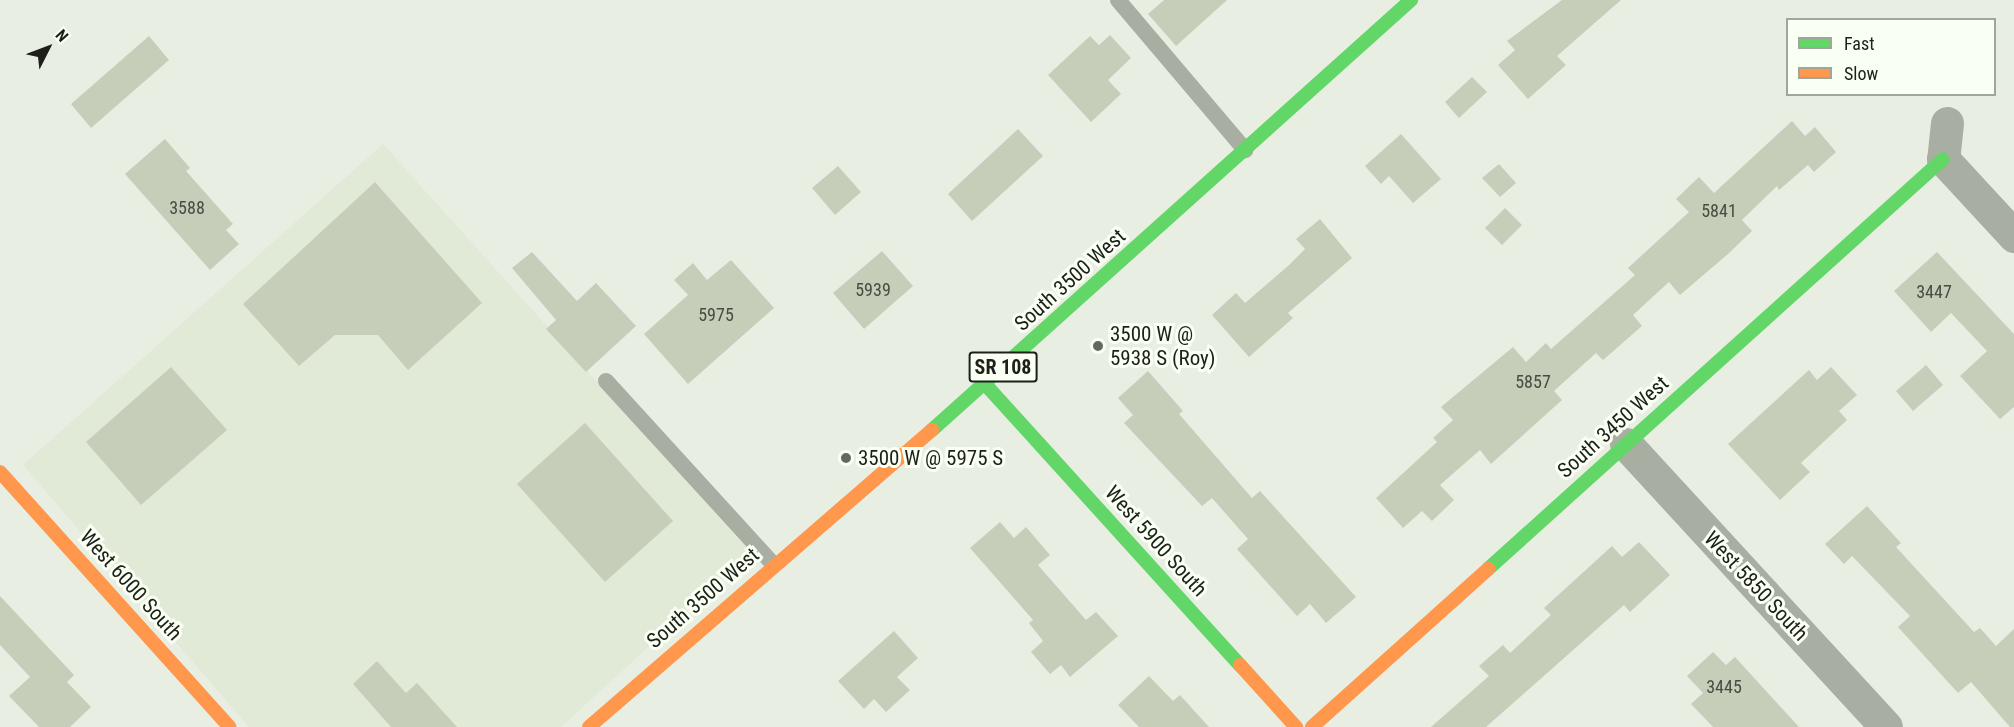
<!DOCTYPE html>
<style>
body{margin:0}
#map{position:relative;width:2014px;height:727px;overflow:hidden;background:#e9eee3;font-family:"Roboto Condensed",sans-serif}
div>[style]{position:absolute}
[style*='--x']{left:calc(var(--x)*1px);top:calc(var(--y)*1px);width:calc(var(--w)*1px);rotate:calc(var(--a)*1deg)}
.built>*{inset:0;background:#e1ead6}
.building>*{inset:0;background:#c6ceba}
.lane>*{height:16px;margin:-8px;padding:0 8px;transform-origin:8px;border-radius:8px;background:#a9aea3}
.street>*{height:33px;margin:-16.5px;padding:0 16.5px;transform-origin:16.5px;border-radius:16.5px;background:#a9aea3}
.fast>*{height:14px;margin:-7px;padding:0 7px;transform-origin:7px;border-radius:7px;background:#63d668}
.slow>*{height:14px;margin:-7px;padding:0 7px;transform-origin:7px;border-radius:7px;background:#ff974d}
.dots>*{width:16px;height:16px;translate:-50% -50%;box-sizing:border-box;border:3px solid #f9fff2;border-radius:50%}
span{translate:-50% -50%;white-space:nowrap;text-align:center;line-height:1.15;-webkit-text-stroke:6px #f9fff2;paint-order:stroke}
.number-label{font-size:18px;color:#474c41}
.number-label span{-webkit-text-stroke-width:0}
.shield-label span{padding:2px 4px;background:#f9fff2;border:2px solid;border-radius:4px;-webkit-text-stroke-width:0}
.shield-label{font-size:20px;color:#1d2019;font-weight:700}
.street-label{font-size:21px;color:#1d2019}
.poi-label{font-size:21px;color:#1d2019}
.left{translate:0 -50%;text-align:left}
.legend{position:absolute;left:1786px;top:18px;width:210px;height:78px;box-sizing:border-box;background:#f9fff2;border:2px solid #a1a69b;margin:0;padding:8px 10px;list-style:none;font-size:18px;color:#1d2019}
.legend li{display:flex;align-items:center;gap:12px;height:30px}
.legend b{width:30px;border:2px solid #a1a69b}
.north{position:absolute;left:18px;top:18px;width:60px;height:60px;-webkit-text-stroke:4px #f9fff2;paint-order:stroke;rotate:48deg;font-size:16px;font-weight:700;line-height:24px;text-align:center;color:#1d2019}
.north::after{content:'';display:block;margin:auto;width:21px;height:27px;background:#1d2019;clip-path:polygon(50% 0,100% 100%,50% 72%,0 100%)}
</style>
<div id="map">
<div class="built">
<div style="clip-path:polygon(383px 144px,751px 553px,561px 727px,249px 727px,23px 465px)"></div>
</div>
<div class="building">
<div style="clip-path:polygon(1164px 0,1227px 0,1176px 46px,1148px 14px)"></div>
<div style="clip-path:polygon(1562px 0,1621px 0,1557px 56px,1566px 65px,1528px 99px,1498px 65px,1515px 50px,1507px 41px)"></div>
<div style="clip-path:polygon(1110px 35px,1131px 58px,1108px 80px,1121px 94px,1091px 122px,1048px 75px,1090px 36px,1099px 45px)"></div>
<div style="clip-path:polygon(149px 36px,169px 60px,91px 128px,71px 104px)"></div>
<div style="clip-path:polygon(1472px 77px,1487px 92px,1459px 118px,1445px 102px)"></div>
<div style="clip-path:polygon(1792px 121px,1805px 136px,1815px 127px,1836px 152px,1814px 172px,1808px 165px,1779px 190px,1777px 186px,1742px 220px,1752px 231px,1728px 254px,1680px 295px,1669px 282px,1633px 315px,1642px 326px,1603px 360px,1596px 353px,1554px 391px,1562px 400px,1491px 464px,1480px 450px,1440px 485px,1454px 500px,1432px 521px,1422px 511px,1403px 528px,1376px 498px,1437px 442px,1433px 438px,1453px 420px,1441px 407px,1513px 347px,1526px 362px,1546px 343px,1551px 349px,1635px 275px,1628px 268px,1689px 212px,1676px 199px,1699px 177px,1714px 193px)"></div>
<div style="clip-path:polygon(1018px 129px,1043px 156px,972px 221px,948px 194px)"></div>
<div style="clip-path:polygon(1401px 134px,1441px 179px,1413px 203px,1389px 176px,1381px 184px,1365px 166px)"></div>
<div style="clip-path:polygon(165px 139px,190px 168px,186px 171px,233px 224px,226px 230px,239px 244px,210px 270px,125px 174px)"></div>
<div style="clip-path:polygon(1499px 164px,1516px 183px,1500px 197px,1482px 178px)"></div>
<div style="clip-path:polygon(838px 166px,861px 192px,835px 215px,812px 188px)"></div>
<div style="clip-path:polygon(375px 182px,482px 303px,408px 370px,378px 335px,335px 335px,299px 366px,243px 304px)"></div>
<div style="clip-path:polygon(1505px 208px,1522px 225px,1502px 245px,1485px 228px)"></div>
<div style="clip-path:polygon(1320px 219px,1352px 258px,1288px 313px,1293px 318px,1249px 357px,1212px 315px,1236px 293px,1245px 303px,1289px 265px,1305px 249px,1296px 239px)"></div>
<div style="clip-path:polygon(882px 251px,913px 286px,864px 329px,833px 293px)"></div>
<div style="clip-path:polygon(532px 252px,577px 301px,596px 283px,636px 326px,586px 372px,546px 329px,556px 320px,512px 268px)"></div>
<div style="clip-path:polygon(1937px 252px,2014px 334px,2014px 407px,2000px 419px,1960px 376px,1987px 351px,1951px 313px,1931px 332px,1894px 291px)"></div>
<div style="clip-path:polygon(731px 260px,774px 308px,688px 384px,644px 334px,688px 295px,674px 280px,693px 263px,707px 280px)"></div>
<div style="clip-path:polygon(1926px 365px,1943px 385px,1913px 411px,1896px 391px)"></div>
<div style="clip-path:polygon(171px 367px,227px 430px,141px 505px,86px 442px)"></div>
<div style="clip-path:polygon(1831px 367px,1857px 395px,1839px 411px,1847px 420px,1801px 463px,1810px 472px,1780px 500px,1728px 444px,1809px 370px,1817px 380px)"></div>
<div style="clip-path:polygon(1148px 371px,1183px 411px,1179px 414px,1252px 498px,1260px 491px,1356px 597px,1326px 623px,1310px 604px,1297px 616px,1237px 549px,1248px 539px,1212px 498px,1202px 506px,1124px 423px,1133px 415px,1118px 398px)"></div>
<div style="clip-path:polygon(585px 423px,673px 521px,605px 582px,517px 484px)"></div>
<div style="clip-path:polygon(1867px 506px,1901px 543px,1896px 547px,1974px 632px,1980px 628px,1996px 646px,2014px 629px,2014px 727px,2010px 727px,1971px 682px,1958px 693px,1898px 627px,1910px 616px,1852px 556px,1844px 564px,1825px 544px)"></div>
<div style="clip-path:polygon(1000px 522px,1014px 538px,1026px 527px,1050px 555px,1038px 565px,1086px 620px,1096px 612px,1118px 636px,1070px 677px,1061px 665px,1050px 674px,1031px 652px,1043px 641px,1029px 623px,1033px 620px,970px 548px)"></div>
<div style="clip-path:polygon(1639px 542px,1670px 575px,1630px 612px,1624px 605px,1486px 727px,1431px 727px,1489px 676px,1479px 666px,1503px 645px,1510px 653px,1551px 615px,1544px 608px,1612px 546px,1622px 557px)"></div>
<div style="clip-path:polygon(0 596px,74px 675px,67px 682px,91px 707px,70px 727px,39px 727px,9px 696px,30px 677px,0 645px)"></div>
<div style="clip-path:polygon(894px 631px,918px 658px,897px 677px,910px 690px,886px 712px,874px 699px,864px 709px,838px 681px)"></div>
<div style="clip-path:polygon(1713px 652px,1726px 665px,1735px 657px,1799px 727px,1713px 727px,1691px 704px,1703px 693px,1687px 676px)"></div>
<div style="clip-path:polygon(377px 661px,406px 693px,417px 683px,457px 727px,391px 727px,353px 684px)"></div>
<div style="clip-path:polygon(1149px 676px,1173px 701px,1180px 695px,1209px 727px,1139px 727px,1118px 705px)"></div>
</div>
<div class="lane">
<div style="--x:1118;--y:0;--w:197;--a:49.7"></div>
<div style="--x:606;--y:381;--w:249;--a:47.6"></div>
</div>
<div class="street">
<div style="--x:1947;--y:123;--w:36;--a:96"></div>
<div style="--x:1943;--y:159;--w:105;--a:47.3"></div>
<div style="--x:1626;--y:444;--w:384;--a:47.4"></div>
</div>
<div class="fast">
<div style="--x:985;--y:384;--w:379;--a:47.8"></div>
<div style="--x:932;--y:430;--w:644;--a:-41.91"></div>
<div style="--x:1488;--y:569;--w:612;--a:-42.02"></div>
</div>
<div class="slow">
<div style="--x:0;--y:472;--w:343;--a:48"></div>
<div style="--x:1240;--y:665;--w:84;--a:47.9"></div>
<div style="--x:589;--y:727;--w:454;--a:-40.9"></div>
<div style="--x:1312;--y:727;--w:237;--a:-41.9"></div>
</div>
<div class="dots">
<div style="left:1098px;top:346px;background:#646860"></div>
<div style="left:846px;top:458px;background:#646860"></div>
</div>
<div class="number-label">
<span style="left:187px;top:208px">3588</span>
<span style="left:1719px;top:211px">5841</span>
<span style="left:873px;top:290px">5939</span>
<span style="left:1934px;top:292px">3447</span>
<span style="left:716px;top:315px">5975</span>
<span style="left:1533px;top:382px">5857</span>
<span style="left:1724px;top:687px">3445</span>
</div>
<div class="shield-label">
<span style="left:1003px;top:367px">SR 108</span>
</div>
<div class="street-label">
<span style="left:1070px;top:280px;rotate:-42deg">South 3500 West</span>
<span style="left:1613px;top:427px;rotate:-42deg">South 3450 West</span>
<span style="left:1156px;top:541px;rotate:48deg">West 5900 South</span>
<span style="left:131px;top:585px;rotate:48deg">West 6000 South</span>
<span style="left:1756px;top:586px;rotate:47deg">West 5850 South</span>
<span style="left:703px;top:598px;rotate:-41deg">South 3500 West</span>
</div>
<div class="poi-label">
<span class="left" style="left:1110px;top:346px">3500 W @<br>5938 S (Roy)</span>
<span class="left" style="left:858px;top:458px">3500 W @ 5975 S</span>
</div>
<ul class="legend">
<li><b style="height:8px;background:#63d668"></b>Fast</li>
<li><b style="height:8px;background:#ff974d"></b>Slow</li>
</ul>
<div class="north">N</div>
</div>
